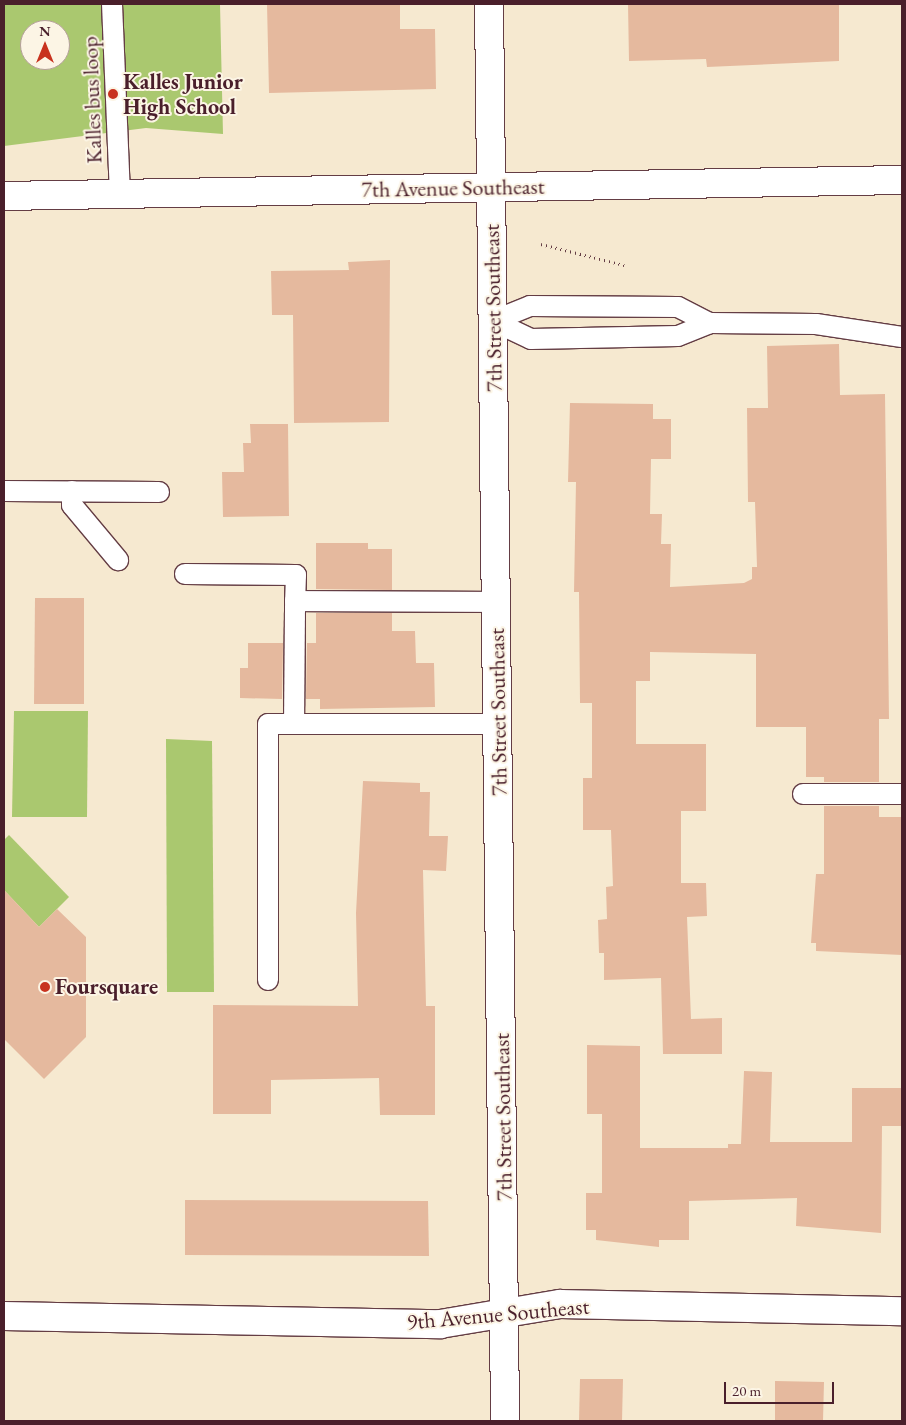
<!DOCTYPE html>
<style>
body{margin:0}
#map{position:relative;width:906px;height:1425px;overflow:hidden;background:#f6e9d0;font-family:"EB Garamond",serif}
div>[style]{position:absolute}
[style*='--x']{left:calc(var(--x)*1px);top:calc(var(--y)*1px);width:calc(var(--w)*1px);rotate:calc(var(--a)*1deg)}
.green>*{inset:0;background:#aac86f}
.building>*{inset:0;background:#e5b99e}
.path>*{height:3px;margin-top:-1.5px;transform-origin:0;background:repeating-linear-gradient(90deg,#643d44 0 1px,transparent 0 5px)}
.roads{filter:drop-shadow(1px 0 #643d44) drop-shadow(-1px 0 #643d44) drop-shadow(0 1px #643d44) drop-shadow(0 -1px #643d44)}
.lane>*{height:20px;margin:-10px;padding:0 10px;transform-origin:10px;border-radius:10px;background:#fff}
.street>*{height:28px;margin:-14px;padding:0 14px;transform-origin:14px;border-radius:14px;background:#fff}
.secondary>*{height:28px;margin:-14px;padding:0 14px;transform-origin:14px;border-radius:14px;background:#fff}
.dots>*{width:14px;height:14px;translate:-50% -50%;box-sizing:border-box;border:2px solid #fcf5e5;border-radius:50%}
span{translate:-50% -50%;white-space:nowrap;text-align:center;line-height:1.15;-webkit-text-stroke:4px #fcf5e5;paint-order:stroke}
.poi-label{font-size:22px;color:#4a1f2b;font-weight:700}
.left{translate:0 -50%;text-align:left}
.street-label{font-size:22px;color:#4a1f2b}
.frame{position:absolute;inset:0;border:5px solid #4a1f2b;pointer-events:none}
.north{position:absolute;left:20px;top:20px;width:50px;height:50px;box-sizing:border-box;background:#fcf5e5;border:1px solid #b59f9b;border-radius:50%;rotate:0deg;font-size:14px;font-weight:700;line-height:20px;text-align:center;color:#4a1f2b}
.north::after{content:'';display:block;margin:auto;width:18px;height:22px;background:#c8321e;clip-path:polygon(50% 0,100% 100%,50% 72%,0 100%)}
.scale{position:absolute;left:724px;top:1382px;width:110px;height:22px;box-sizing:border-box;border:2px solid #4a1f2b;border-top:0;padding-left:6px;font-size:15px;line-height:18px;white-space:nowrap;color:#4a1f2b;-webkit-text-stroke:4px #fcf5e5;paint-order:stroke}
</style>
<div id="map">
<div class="green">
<div style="clip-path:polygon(evenodd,4px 4px,220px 4px,223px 134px,146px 128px,4px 146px,4px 4px,30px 30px,60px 30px,60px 60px,30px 60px,30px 30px)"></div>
<div style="clip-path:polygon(14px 711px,88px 711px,87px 817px,12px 817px)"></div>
<div style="clip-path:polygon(166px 739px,212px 741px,214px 992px,167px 992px)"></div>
<div style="clip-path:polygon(9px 835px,69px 897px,39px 927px,4px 890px,4px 840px)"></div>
</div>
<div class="building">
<div style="clip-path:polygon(267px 4px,400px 4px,400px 29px,435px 29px,436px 89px,269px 93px)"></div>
<div style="clip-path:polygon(628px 4px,839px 5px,839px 61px,707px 67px,706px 59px,629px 61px)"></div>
<div style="clip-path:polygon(390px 260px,389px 422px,294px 423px,293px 315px,272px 315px,271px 271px,349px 270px,348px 262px)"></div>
<div style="clip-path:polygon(839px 344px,840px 395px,885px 394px,889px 719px,879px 719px,879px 782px,824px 782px,824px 777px,806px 777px,806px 727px,756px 727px,756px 654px,650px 652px,650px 681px,636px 681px,636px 744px,706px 744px,706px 811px,681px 811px,681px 883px,706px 883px,707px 916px,687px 917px,691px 1019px,722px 1018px,722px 1054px,663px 1054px,661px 978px,604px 980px,604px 953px,599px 953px,598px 920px,607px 919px,606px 887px,613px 886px,611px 830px,583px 830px,583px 778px,592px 778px,592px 703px,580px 703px,579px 592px,574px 592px,576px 482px,568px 482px,570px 403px,653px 404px,653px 419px,671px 419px,671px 459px,651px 459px,650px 514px,662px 514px,661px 544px,671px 544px,670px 587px,744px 583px,752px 579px,752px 567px,757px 567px,755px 502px,748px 502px,747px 408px,768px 408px,767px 346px)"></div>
<div style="clip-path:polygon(250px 424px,288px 424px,289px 516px,223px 517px,222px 472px,244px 472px,243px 443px,251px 443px)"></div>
<div style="clip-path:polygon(316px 543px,368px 543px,368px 549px,392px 549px,392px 590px,316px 589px)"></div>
<div style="clip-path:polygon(35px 598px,84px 598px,84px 704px,34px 704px)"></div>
<div style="clip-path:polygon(316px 613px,392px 613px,392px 631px,415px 631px,416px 663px,434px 663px,435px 707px,320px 709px,320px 699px,306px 699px,307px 643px,316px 643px)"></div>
<div style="clip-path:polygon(248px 643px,283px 643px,282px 699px,240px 698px,240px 668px,248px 668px)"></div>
<div style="clip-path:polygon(363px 781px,420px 783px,420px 792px,430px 792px,429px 836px,448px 836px,446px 871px,423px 870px,426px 1006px,435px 1006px,435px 1115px,380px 1115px,379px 1078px,271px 1080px,271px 1114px,213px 1114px,213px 1005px,358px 1006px,356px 913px)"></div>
<div style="clip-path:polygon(824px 806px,879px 806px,879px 817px,902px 817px,902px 955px,816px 951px,816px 943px,811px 943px,816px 874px,824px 874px)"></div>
<div style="clip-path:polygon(4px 890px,39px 927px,57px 909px,86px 937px,86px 1037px,44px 1079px,4px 1039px)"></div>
<div style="clip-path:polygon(587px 1045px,640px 1046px,640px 1148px,728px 1148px,728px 1144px,741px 1144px,744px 1071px,772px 1072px,770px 1142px,852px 1142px,852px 1088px,902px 1088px,902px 1126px,882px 1126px,881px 1233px,796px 1226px,797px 1198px,689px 1201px,689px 1240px,659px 1240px,659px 1247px,596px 1240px,596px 1230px,586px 1230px,586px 1193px,602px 1193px,602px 1114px,587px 1114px)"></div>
<div style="clip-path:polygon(185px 1200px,428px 1201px,429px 1256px,185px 1255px)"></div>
<div style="clip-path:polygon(580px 1379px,623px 1379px,622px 1421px,579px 1421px)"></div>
<div style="clip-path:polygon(775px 1381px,824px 1382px,823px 1421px,775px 1421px)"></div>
</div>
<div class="path">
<div style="--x:541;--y:244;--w:86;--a:14.2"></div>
</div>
<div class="roads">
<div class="lane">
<div style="--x:112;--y:4;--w:191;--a:87.6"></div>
<div style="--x:493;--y:321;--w:42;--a:25.3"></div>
<div style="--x:531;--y:339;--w:147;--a:-1.2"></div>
<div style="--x:678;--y:336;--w:35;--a:-22"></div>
<div style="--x:710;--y:323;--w:106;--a:0.5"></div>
<div style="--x:816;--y:324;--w:87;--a:8.6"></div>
<div style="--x:493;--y:321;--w:40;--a:-22"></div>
<div style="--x:530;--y:306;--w:148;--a:0.4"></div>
<div style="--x:678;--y:307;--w:36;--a:27"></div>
<div style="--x:4;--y:491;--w:155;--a:0.4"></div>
<div style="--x:72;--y:491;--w:14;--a:90"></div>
<div style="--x:72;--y:505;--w:72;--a:50.1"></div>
<div style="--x:185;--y:574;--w:111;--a:0.5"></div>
<div style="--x:296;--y:575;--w:26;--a:92"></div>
<div style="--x:294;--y:724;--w:123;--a:-89.5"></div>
<div style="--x:295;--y:601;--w:201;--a:0.3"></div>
<div style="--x:803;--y:794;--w:99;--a:0"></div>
<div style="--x:268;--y:980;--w:256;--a:-90"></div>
<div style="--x:268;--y:724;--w:230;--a:0"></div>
</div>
<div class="street">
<div style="--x:489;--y:4;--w:1417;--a:89.35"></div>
<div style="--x:4;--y:1316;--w:436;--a:1.1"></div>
<div style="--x:440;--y:1324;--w:122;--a:-9.5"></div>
<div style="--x:560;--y:1304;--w:342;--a:1.2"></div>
</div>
<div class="secondary">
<div style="--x:4;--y:196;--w:898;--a:-1.02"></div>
</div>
</div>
<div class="dots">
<div style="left:113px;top:94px;background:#c8321e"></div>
<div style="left:45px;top:987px;background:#c8321e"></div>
</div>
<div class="poi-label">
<span class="left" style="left:123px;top:94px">Kalles Junior<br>High School</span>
<span class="left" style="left:55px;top:987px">Foursquare</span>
</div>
<div class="street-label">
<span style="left:92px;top:100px;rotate:-92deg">Kalles bus loop</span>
<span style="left:453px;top:188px;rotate:-1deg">7th Avenue Southeast</span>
<span style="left:493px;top:308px;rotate:-91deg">7th Street Southeast</span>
<span style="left:498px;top:712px;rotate:-91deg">7th Street Southeast</span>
<span style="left:503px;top:1117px;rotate:-91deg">7th Street Southeast</span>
<span style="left:498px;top:1314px;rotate:-5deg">9th Avenue Southeast</span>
</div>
<div class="frame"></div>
<div class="north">N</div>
<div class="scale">20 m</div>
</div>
